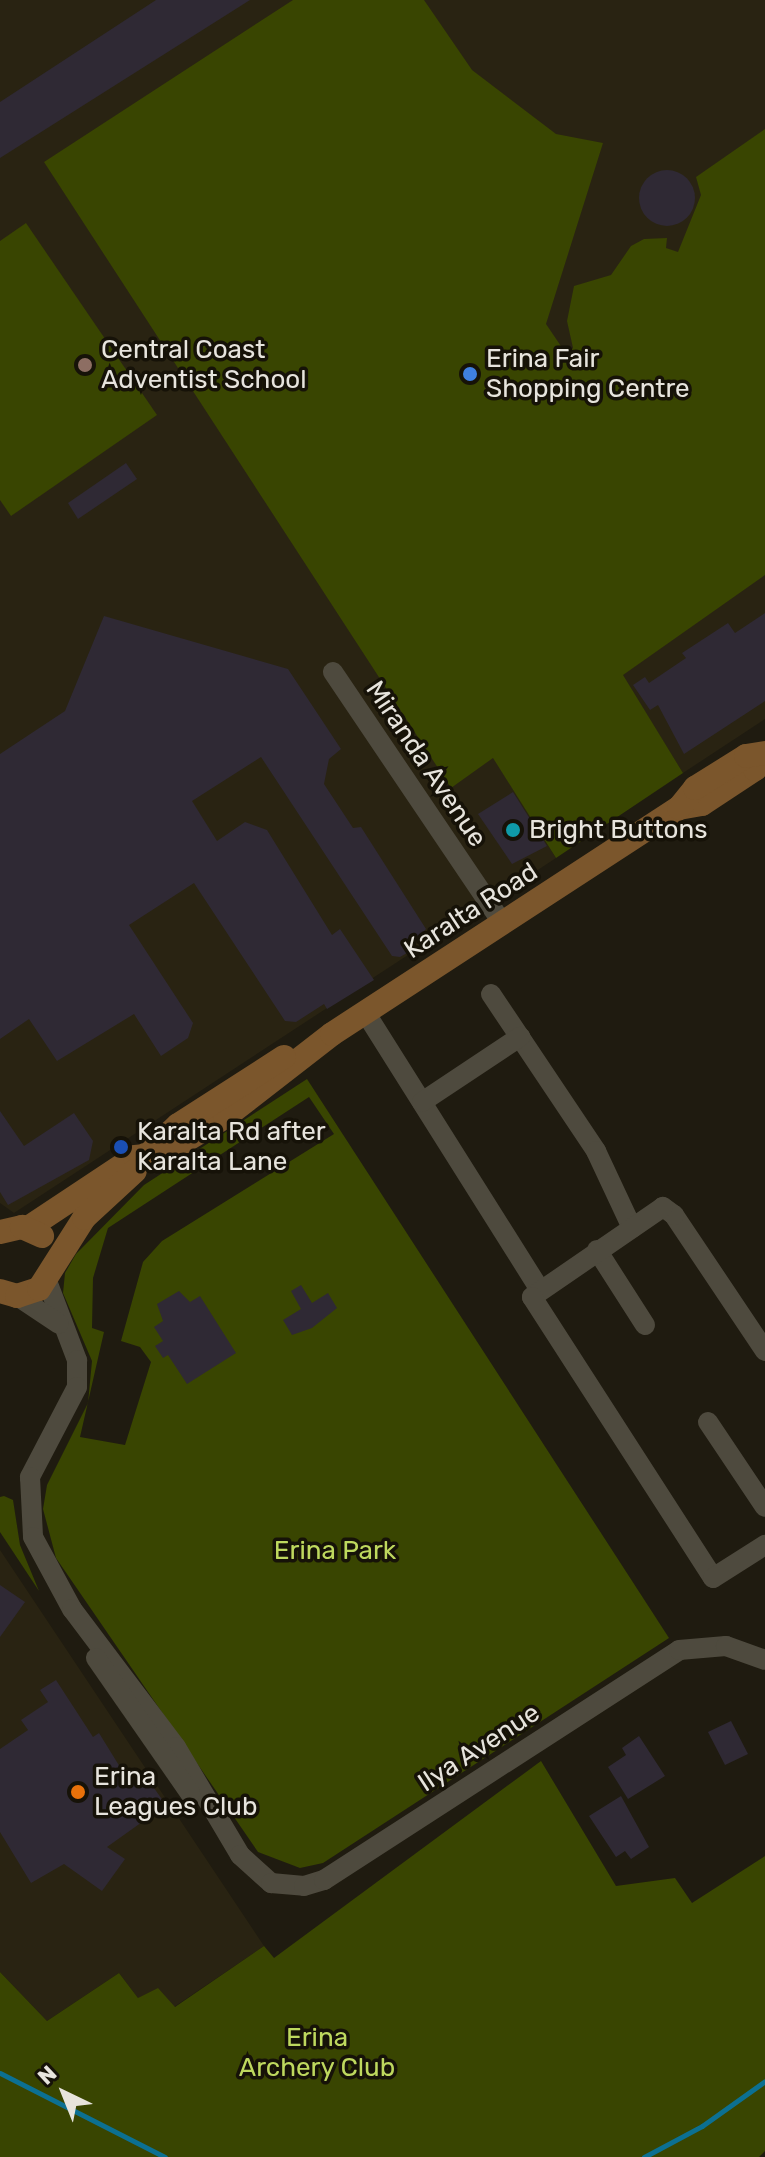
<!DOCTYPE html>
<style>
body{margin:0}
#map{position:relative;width:765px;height:2157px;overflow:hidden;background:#1f1b10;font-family:Rubik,sans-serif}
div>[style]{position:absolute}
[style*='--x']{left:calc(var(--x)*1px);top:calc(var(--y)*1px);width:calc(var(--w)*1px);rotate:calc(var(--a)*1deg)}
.built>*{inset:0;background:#292312}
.green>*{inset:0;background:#394501}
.stream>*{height:5px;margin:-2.5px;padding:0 2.5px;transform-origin:2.5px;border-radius:2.5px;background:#0c7092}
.building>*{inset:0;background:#2f2934}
.round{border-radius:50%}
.street>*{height:20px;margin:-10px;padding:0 10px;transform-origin:10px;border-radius:10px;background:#4e4a3e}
.secondary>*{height:24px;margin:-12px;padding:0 12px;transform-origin:12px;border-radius:12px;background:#7b562c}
.dots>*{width:22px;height:22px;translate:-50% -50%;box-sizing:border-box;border:4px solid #161208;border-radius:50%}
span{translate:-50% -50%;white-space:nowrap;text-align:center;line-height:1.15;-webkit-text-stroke:7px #161208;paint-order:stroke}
.poi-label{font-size:26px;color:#e7e4dd}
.left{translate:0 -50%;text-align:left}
.street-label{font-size:26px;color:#e7e4dd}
.park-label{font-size:26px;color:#bed85e}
.north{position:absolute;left:24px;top:2053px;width:80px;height:80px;-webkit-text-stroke:6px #161208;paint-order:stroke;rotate:317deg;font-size:22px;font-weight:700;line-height:32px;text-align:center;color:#e7e4dd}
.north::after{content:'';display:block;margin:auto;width:28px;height:36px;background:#e7e4dd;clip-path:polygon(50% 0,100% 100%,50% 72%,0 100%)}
</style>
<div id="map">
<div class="built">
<div style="clip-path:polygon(0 0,765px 0,765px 719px,683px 773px,625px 680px,497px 763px,556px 858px,14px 1213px,0 1203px)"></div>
<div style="clip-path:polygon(0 1550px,264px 1946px,174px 2007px,138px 1998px,119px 1973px,47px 2021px,0 1972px)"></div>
</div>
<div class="green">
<div style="clip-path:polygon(293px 0,424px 0,472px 70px,556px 134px,603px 143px,546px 324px,567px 355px,573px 348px,567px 321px,574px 286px,611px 275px,631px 246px,644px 239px,667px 238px,666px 248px,678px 252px,701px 195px,696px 177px,765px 129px,765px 575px,623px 675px,683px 773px,556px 858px,493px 758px,451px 788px,44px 162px)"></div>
<div style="clip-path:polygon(26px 223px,157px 415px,11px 516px,0 500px,0 241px)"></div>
<div style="clip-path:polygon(evenodd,307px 1079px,669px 1638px,323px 1863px,300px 1868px,258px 1852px,56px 1558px,43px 1509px,47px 1485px,88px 1403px,92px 1361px,63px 1293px,65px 1273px,76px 1254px,144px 1185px,307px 1079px,309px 1097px,334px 1134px,162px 1241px,143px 1262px,121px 1341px,140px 1347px,151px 1362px,125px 1445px,80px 1437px,104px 1332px,92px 1328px,93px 1278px,108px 1228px,309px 1097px)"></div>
<div style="clip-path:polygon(4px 1496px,13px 1500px,20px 1545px,39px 1591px,0 1532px,0 1497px)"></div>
<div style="clip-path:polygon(541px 1761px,616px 1886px,675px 1878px,692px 1903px,765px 1856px,765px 2151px,759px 2157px,0 2157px,0 1972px,47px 2021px,119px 1973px,138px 1998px,158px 1988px,175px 2007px,264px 1946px,274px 1958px)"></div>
</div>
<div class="stream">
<div style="--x:0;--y:2073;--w:185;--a:27"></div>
<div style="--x:644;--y:2157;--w:66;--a:-28.1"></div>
<div style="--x:702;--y:2126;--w:77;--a:-35.5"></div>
</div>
<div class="building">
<div style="clip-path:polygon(156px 0,250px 0,0 158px,0 102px)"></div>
<div class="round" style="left:639px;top:170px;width:56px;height:56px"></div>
<div style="clip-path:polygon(126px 463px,137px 479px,78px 519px,68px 503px)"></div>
<div style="clip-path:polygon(765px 613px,765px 701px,684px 754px,658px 705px,650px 710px,633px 685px,645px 677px,649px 683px,686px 658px,682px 653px,728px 623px,735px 633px)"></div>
<div style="clip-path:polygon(104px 616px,288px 669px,341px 749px,329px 759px,324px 784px,353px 828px,361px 827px,426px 929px,412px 944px,414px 949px,400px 957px,392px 956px,261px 757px,192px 801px,217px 841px,245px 822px,267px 830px,332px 935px,340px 929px,374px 980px,327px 1009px,324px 1004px,296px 1022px,285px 1021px,194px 883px,129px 925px,193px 1023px,188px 1038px,161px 1056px,134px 1014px,57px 1061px,29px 1019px,0 1039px,0 754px,65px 711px)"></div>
<div style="clip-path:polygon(513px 792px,547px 846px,512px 864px,478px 814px)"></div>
<div style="clip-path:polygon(0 1111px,24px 1146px,74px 1113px,93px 1141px,89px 1160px,8px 1205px,0 1192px)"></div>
<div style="clip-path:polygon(301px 1285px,312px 1303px,328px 1293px,337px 1308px,312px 1328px,292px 1335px,283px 1320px,301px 1309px,291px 1291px)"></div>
<div style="clip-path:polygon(179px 1291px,190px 1302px,200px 1296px,236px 1353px,187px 1384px,168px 1355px,163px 1358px,155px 1346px,163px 1341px,154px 1327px,163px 1321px,157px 1304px)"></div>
<div style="clip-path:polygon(0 1585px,25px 1602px,0 1637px)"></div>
<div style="clip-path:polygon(56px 1680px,93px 1737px,99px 1733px,128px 1780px,142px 1771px,166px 1805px,107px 1847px,125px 1859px,102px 1891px,64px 1864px,31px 1883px,0 1832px,0 1749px,28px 1730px,21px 1720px,48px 1702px,40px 1690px)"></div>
<div style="clip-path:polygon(731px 1721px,748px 1754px,725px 1765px,708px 1732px)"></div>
<div style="clip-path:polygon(639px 1736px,665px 1776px,628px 1799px,608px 1767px,626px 1755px,622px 1748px)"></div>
<div style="clip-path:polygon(621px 1796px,649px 1847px,631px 1859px,625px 1851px,616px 1857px,589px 1816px)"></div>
</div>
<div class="street">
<div style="--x:333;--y:672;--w:304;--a:56"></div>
<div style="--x:491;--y:994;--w:189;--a:56.2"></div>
<div style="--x:596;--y:1151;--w:85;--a:64.9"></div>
<div style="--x:365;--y:1012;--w:326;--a:57.8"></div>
<div style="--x:422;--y:1102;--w:118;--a:-33.6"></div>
<div style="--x:597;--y:1250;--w:89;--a:57.4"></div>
<div style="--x:47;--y:1281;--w:85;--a:69.2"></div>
<div style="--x:77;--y:1360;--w:27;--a:90"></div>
<div style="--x:77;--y:1387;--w:102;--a:117.6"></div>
<div style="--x:30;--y:1477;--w:60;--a:87.1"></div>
<div style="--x:33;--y:1537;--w:82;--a:61.6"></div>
<div style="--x:72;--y:1609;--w:173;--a:53"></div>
<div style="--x:176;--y:1747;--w:126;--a:59.3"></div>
<div style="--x:240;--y:1855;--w:42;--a:42.1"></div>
<div style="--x:271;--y:1883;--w:33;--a:5"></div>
<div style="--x:304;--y:1886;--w:21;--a:-17"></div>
<div style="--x:324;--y:1880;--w:423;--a:-32.9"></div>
<div style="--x:679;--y:1650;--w:47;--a:-4.9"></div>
<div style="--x:726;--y:1646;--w:41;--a:19.7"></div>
<div style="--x:17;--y:1296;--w:50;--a:33.7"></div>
<div style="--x:765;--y:1351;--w:164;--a:-123.8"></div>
<div style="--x:674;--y:1215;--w:14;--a:-144"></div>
<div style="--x:663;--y:1207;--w:159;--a:145.5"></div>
<div style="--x:532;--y:1297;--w:334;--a:57.2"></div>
<div style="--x:713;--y:1578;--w:62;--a:-32.4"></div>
<div style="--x:708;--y:1422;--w:102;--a:56.2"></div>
<div style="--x:96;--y:1658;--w:165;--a:55.2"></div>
</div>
<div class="secondary">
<div style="--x:679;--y:808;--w:23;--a:-10"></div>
<div style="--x:702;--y:804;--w:64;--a:-33.4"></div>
<div style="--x:755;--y:769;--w:13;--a:-72"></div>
<div style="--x:157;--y:1148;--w:27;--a:-13"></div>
<div style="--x:183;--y:1142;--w:49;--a:-30.8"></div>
<div style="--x:225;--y:1117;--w:135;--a:-37.8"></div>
<div style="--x:332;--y:1034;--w:414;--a:-33.1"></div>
<div style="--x:679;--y:808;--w:26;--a:-51"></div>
<div style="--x:695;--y:788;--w:60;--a:-32.1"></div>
<div style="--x:746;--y:756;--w:19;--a:-9"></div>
<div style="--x:28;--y:1228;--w:128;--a:-33.6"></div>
<div style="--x:135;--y:1157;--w:10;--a:-6"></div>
<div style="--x:145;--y:1156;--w:45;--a:-43.2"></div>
<div style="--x:178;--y:1125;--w:126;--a:-32.7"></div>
<div style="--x:0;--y:1232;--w:23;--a:-13"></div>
<div style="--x:22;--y:1227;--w:22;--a:24"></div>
<div style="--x:0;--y:1291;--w:18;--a:16"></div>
<div style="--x:17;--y:1296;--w:23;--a:-18"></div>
<div style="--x:39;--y:1289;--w:84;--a:-57.6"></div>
<div style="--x:84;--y:1218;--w:69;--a:-42.7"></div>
</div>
<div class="dots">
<div style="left:85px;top:365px;background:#8d6e63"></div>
<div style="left:470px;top:374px;background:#3f7fe0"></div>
<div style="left:513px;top:830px;background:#0f9aa8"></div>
<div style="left:121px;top:1147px;background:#1a4fb4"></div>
<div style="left:78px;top:1792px;background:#e8710a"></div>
</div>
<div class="poi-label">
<span class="left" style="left:101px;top:365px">Central Coast<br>Adventist School</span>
<span class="left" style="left:486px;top:374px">Erina Fair<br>Shopping Centre</span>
<span class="left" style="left:529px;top:830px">Bright Buttons</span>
<span class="left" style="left:137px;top:1147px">Karalta Rd after<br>Karalta Lane</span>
<span class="left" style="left:94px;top:1792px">Erina<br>Leagues Club</span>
</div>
<div class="street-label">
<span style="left:426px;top:764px;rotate:56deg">Miranda Avenue</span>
<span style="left:471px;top:911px;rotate:-33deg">Karalta Road</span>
<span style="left:479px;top:1748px;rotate:-33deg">Ilya Avenue</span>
</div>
<div class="park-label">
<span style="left:335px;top:1551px">Erina Park</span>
<span style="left:317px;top:2053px">Erina<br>Archery Club</span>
</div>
<div class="north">N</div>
</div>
